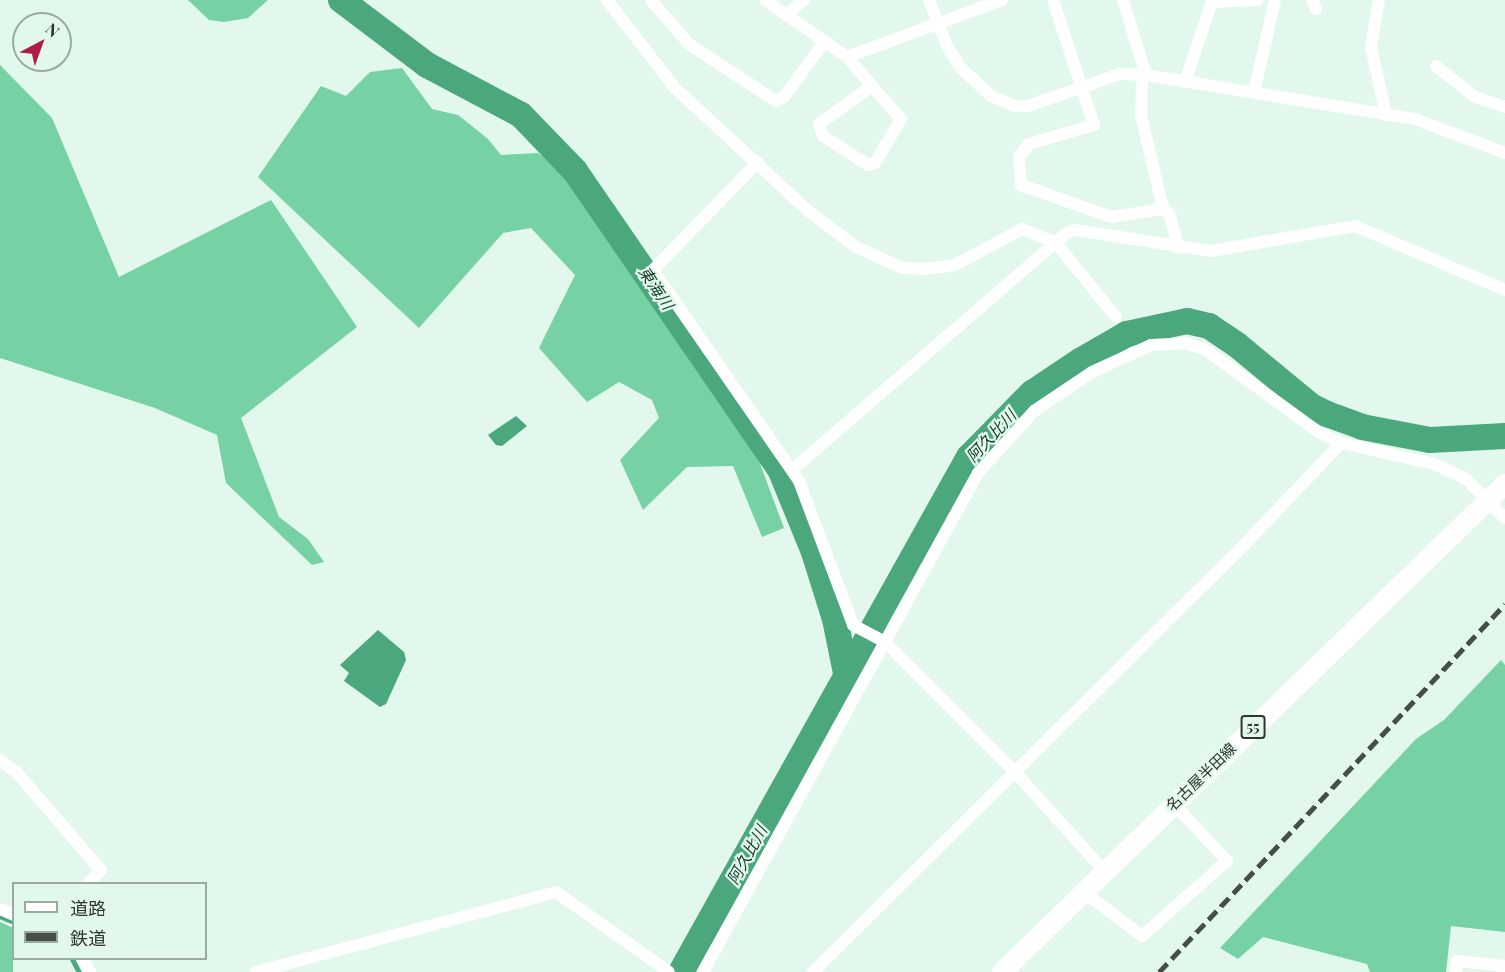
<!DOCTYPE html>
<meta charset="utf-8">
<style>
body{margin:0}
#map{position:relative;width:1505px;height:972px;overflow:hidden;background:#e3f8ec;font-family:"Playfair Display","Noto Sans JP",serif}
div>[style]{position:absolute}
[style*='--x']{left:calc(var(--x)*1px);top:calc(var(--y)*1px);width:calc(var(--w)*1px);rotate:calc(var(--a)*1deg)}
.forest>*{inset:0;background:#76d1a4}
.water>*{inset:0;background:#4ba77c}
.stream>*{height:4.5px;margin:-2.25px;padding:0 2.25px;transform-origin:2.25px;border-radius:2.25px;background:#4ba77c}
.river>*{height:26px;margin:-13px;padding:0 13px;transform-origin:13px;border-radius:13px;background:#4ba77c}
.minor>*{height:12px;margin:-6px;padding:0 6px;transform-origin:6px;border-radius:6px;background:#fff}
.primary>*{height:20px;margin:-10px;padding:0 10px;transform-origin:10px;border-radius:10px;background:#fff}
.rail>*{height:4.5px;margin-top:-2.25px;transform-origin:0;background:repeating-linear-gradient(90deg,#454e48 0 12px,transparent 0 18px)}
span{translate:-50% -50%;white-space:nowrap;text-align:center;line-height:1.15;-webkit-text-stroke:4.5px #e3f8ec;paint-order:stroke}
.shield-label span{padding:2px 4px;background:#e3f8ec;border:2px solid;border-radius:4px;-webkit-text-stroke-width:0}
.shield-label{font-size:14px;color:#2e3631;font-weight:700}
.street-label{font-size:15px;color:#2e3631}
.water-label{font-size:16px;color:#133b29;font-style:italic}
.legend{position:absolute;left:12px;top:882px;width:195px;height:78px;box-sizing:border-box;background:#e3f8ec;border:2px solid #9baaa1;margin:0;padding:8px 10px;list-style:none;font-size:18px;color:#2e3631}
.legend li{display:flex;align-items:center;gap:12px;height:30px}
.legend b{width:30px;border:2px solid #9baaa1}
.north{position:absolute;left:12px;top:12px;width:60px;height:60px;box-sizing:border-box;background:#e3f8ec;border:2px solid #9baaa1;border-radius:50%;rotate:41deg;font-size:16px;font-weight:700;line-height:24px;text-align:center;color:#2e3631}
.north::after{content:'';display:block;margin:auto;width:21px;height:27px;background:#af1c48;clip-path:polygon(50% 0,100% 100%,50% 72%,0 100%)}
</style>
<div id="map">
<div class="forest">
<div style="clip-path:polygon(188px 0,268px 0,248px 18px,224px 22px,209px 20px)"></div>
<div style="clip-path:polygon(0 65px,52px 118px,119px 277px,271px 200px,357px 327px,241px 418px,279px 517px,308px 539px,324px 562px,312px 565px,226px 483px,217px 435px,155px 408px,0 358px)"></div>
<div style="clip-path:polygon(402px 68px,432px 109px,458px 115px,488px 139px,501px 155px,538px 153px,569px 173px,749px 434px,784px 528px,762px 537px,733px 466px,687px 467px,643px 510px,620px 460px,659px 418px,652px 400px,619px 382px,587px 402px,539px 348px,575px 275px,531px 228px,503px 233px,419px 328px,258px 177px,321px 86px,346px 96px,370px 72px)"></div>
<div style="clip-path:polygon(1501px 660px,1505px 665px,1505px 932px,1451px 926px,1446px 972px,1370px 972px,1367px 964px,1263px 937px,1238px 959px,1220px 948px,1416px 739px,1444px 720px)"></div>
<div style="clip-path:polygon(0 922px,13px 928px,13px 972px,0 972px)"></div>
</div>
<div class="water">
<div style="clip-path:polygon(516px 416px,527px 426px,502px 446px,496px 445px,488px 435px)"></div>
<div style="clip-path:polygon(378px 630px,404px 652px,406px 660px,386px 704px,380px 707px,344px 681px,349px 673px,340px 665px)"></div>
</div>
<div class="stream">
<div style="--x:0;--y:916;--w:15;--a:23"></div>
<div style="--x:72;--y:958;--w:16;--a:63"></div>
</div>
<div class="river">
<div style="--x:341;--y:0;--w:108;--a:37.1"></div>
<div style="--x:427;--y:65;--w:106;--a:28"></div>
<div style="--x:521;--y:115;--w:78;--a:46"></div>
<div style="--x:575;--y:171;--w:362;--a:55.5"></div>
<div style="--x:780;--y:469;--w:90;--a:67.7"></div>
<div style="--x:814;--y:552;--w:70;--a:72.6"></div>
<div style="--x:835;--y:619;--w:55;--a:78.5"></div>
<div style="--x:681;--y:972;--w:590;--a:-60.79"></div>
<div style="--x:969;--y:457;--w:90;--a:-45.5"></div>
<div style="--x:1032;--y:393;--w:58;--a:-33.7"></div>
<div style="--x:1080;--y:361;--w:54;--a:-29.9"></div>
<div style="--x:1127;--y:334;--w:61;--a:-12.2"></div>
<div style="--x:1187;--y:321;--w:23;--a:13"></div>
<div style="--x:1209;--y:326;--w:32;--a:34"></div>
<div style="--x:1236;--y:344;--w:97;--a:39.6"></div>
<div style="--x:1311;--y:406;--w:18;--a:27"></div>
<div style="--x:1327;--y:414;--w:37;--a:20"></div>
<div style="--x:1362;--y:427;--w:69;--a:10.8"></div>
<div style="--x:1430;--y:440;--w:75;--a:-3.1"></div>
</div>
<div class="minor">
<div style="--x:607;--y:0;--w:111;--a:52.3"></div>
<div style="--x:675;--y:88;--w:180;--a:42.7"></div>
<div style="--x:807;--y:210;--w:61;--a:37.1"></div>
<div style="--x:856;--y:247;--w:51;--a:24.5"></div>
<div style="--x:902;--y:268;--w:23;--a:2"></div>
<div style="--x:925;--y:269;--w:30;--a:-8"></div>
<div style="--x:955;--y:265;--w:76;--a:-28.2"></div>
<div style="--x:1022;--y:229;--w:37;--a:22"></div>
<div style="--x:1056;--y:243;--w:95;--a:51"></div>
<div style="--x:651;--y:0;--w:60;--a:49.1"></div>
<div style="--x:690;--y:45;--w:103;--a:33.1"></div>
<div style="--x:776;--y:101;--w:9;--a:-27"></div>
<div style="--x:784;--y:97;--w:69;--a:-53.8"></div>
<div style="--x:765;--y:0;--w:100;--a:34.8"></div>
<div style="--x:847;--y:57;--w:38;--a:49"></div>
<div style="--x:872;--y:86;--w:65;--a:144.4"></div>
<div style="--x:819;--y:124;--w:13;--a:72"></div>
<div style="--x:823;--y:136;--w:54;--a:32.8"></div>
<div style="--x:868;--y:165;--w:7;--a:-16"></div>
<div style="--x:875;--y:163;--w:51;--a:-59.4"></div>
<div style="--x:901;--y:119;--w:44;--a:-131.3"></div>
<div style="--x:929;--y:0;--w:49;--a:68.6"></div>
<div style="--x:947;--y:46;--w:26;--a:58"></div>
<div style="--x:961;--y:68;--w:41;--a:43"></div>
<div style="--x:991;--y:96;--w:25;--a:23"></div>
<div style="--x:1014;--y:106;--w:14;--a:0"></div>
<div style="--x:1028;--y:106;--w:97;--a:-19.2"></div>
<div style="--x:1120;--y:74;--w:26;--a:2"></div>
<div style="--x:1146;--y:75;--w:273;--a:9.3"></div>
<div style="--x:1415;--y:119;--w:96;--a:20.7"></div>
<div style="--x:1053;--y:0;--w:132;--a:71.8"></div>
<div style="--x:1094;--y:125;--w:68;--a:163.7"></div>
<div style="--x:1029;--y:144;--w:16;--a:128"></div>
<div style="--x:1019;--y:157;--w:28;--a:86"></div>
<div style="--x:1021;--y:185;--w:96;--a:19.6"></div>
<div style="--x:1111;--y:217;--w:53;--a:-8.7"></div>
<div style="--x:1123;--y:0;--w:78;--a:73"></div>
<div style="--x:1312;--y:0;--w:10;--a:66"></div>
<div style="--x:1379;--y:0;--w:48;--a:99.7"></div>
<div style="--x:1371;--y:47;--w:70;--a:77.6"></div>
<div style="--x:786;--y:15;--w:23;--a:-40"></div>
<div style="--x:847;--y:57;--w:165;--a:-20.2"></div>
<div style="--x:1436;--y:66;--w:50;--a:38.5"></div>
<div style="--x:1475;--y:97;--w:32;--a:18"></div>
<div style="--x:1142;--y:76;--w:39;--a:91"></div>
<div style="--x:1141;--y:115;--w:97;--a:76.8"></div>
<div style="--x:1163;--y:209;--w:9;--a:41"></div>
<div style="--x:1170;--y:215;--w:34;--a:76"></div>
<div style="--x:1185;--y:82;--w:84;--a:-71.4"></div>
<div style="--x:1212;--y:2;--w:46;--a:-2.5"></div>
<div style="--x:1254;--y:93;--w:95;--a:-77.3"></div>
<div style="--x:758;--y:162;--w:151;--a:134.2"></div>
<div style="--x:653;--y:270;--w:257;--a:55.3"></div>
<div style="--x:799;--y:481;--w:154;--a:69.4"></div>
<div style="--x:853;--y:625;--w:36;--a:28"></div>
<div style="--x:885;--y:642;--w:184;--a:45"></div>
<div style="--x:1015;--y:772;--w:135;--a:48"></div>
<div style="--x:792;--y:470;--w:363;--a:-40.8"></div>
<div style="--x:1067;--y:233;--w:9;--a:-21"></div>
<div style="--x:1075;--y:230;--w:138;--a:8.8"></div>
<div style="--x:1211;--y:251;--w:146;--a:-9.8"></div>
<div style="--x:1355;--y:226;--w:163;--a:23.1"></div>
<div style="--x:0;--y:760;--w:21;--a:37"></div>
<div style="--x:17;--y:773;--w:128;--a:49.1"></div>
<div style="--x:101;--y:870;--w:19;--a:133"></div>
<div style="--x:1084;--y:892;--w:73;--a:37.2"></div>
<div style="--x:1142;--y:936;--w:113;--a:-41.4"></div>
<div style="--x:1227;--y:861;--w:78;--a:-132.9"></div>
<div style="--x:0;--y:909;--w:15;--a:23"></div>
<div style="--x:83;--y:958;--w:16;--a:63"></div>
<div style="--x:256;--y:972;--w:310;--a:-14.9"></div>
<div style="--x:556;--y:892;--w:138;--a:35.3"></div>
<div style="--x:703;--y:972;--w:570;--a:-61.14"></div>
<div style="--x:978;--y:473;--w:84;--a:-47.9"></div>
<div style="--x:1034;--y:411;--w:70;--a:-33.9"></div>
<div style="--x:1092;--y:372;--w:65;--a:-24.6"></div>
<div style="--x:1151;--y:345;--w:34;--a:-3"></div>
<div style="--x:1185;--y:343;--w:22;--a:18"></div>
<div style="--x:1206;--y:350;--w:141;--a:36.1"></div>
<div style="--x:1320;--y:433;--w:23;--a:25"></div>
<div style="--x:1341;--y:443;--w:95;--a:12.7"></div>
<div style="--x:1434;--y:464;--w:35;--a:25"></div>
<div style="--x:1466;--y:479;--w:55;--a:45"></div>
<div style="--x:813;--y:972;--w:607;--a:-44.73"></div>
<div style="--x:1244;--y:545;--w:141;--a:-46.4"></div>
<div style="--x:1456;--y:972;--w:11;--a:-85"></div>
<div style="--x:1457;--y:961;--w:48;--a:5.9"></div>
</div>
<div class="primary">
<div style="--x:1002;--y:972;--w:701;--a:-44.13"></div>
</div>
<div class="rail">
<div style="--x:1159;--y:972;--w:505;--a:-46.76"></div>
</div>
<div class="shield-label">
<span style="left:1253px;top:727px">55</span>
</div>
<div class="street-label">
<span style="left:1201px;top:777px;rotate:-44deg">名古屋半田線</span>
</div>
<div class="water-label">
<span style="left:656px;top:288px;rotate:56deg">東海川</span>
<span style="left:991px;top:436px;rotate:-47deg">阿久比川</span>
<span style="left:747px;top:855px;rotate:-61deg">阿久比川</span>
</div>
<ul class="legend">
<li><b style="height:8px;background:#fff"></b>道路</li>
<li><b style="height:8px;background:#454e48"></b>鉄道</li>
</ul>
<div class="north">N</div>
</div>
